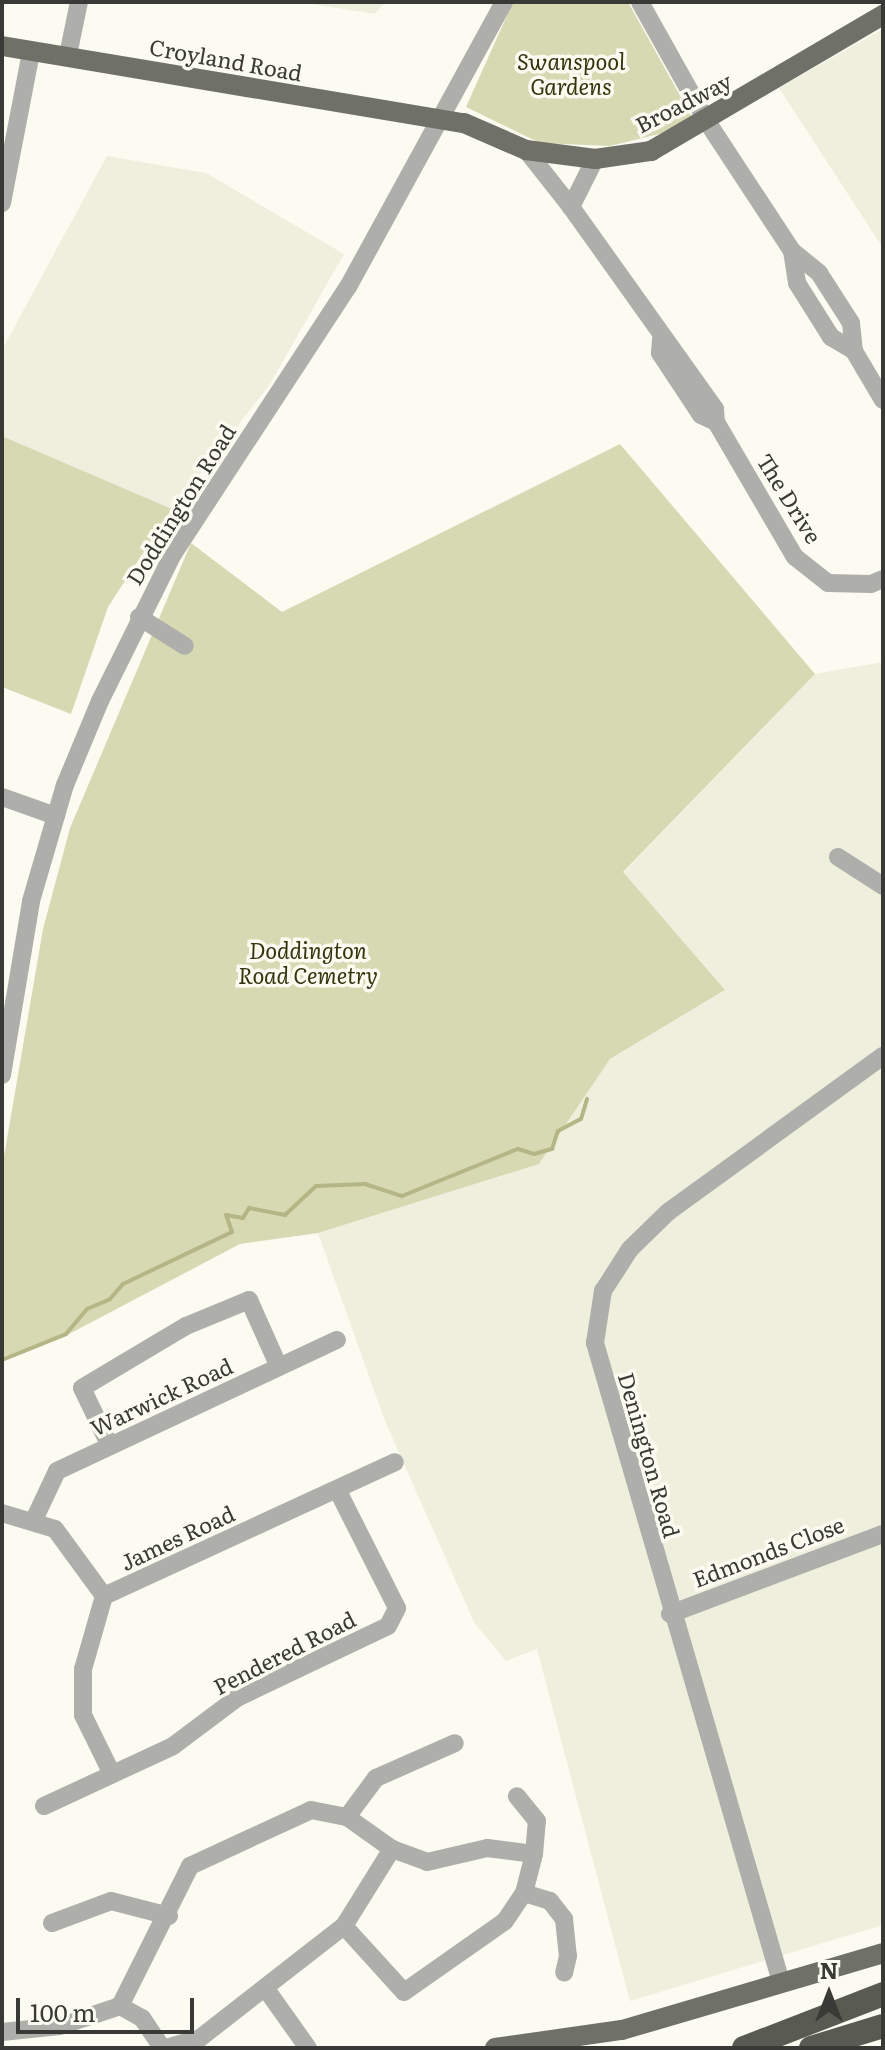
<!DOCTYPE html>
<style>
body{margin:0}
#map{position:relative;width:885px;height:2050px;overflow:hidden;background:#fbfbf1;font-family:Literata,serif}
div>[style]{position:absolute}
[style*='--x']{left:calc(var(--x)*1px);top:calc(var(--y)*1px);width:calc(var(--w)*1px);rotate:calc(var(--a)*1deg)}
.built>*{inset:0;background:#eeefdd}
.green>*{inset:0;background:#d7d9b3}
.stream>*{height:4px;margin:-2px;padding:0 2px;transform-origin:2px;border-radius:2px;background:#b4b685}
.minor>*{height:18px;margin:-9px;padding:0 9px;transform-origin:9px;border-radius:9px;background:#aeafaa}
.major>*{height:20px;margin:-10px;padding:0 10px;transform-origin:10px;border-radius:10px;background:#6f7068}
.highway>*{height:24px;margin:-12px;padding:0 12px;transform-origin:12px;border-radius:12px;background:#595a51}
span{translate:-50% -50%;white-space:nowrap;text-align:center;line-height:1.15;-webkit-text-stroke:7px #fbfbf1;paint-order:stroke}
.street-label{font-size:22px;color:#393935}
.park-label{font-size:22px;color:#34350d;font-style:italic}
.frame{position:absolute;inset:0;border:4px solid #393935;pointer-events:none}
.north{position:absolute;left:789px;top:1954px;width:80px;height:80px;-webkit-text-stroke:6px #fbfbf1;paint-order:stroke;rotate:0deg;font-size:22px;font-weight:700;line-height:32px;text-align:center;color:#393935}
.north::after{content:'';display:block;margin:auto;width:28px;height:36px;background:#393935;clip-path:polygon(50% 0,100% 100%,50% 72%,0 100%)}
.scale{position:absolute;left:16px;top:1998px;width:178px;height:36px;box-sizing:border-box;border:4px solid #393935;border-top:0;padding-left:10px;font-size:24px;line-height:28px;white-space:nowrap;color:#393935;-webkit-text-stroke:6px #fbfbf1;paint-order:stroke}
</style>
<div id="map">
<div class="built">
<div style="clip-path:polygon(300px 2px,385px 2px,375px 14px)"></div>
<div style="clip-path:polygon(883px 29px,883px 248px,779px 88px)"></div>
<div style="clip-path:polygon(107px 156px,206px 173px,344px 254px,268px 387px,172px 509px,2px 436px,2px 350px)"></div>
<div style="clip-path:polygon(883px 662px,883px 1925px,630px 2001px,537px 1649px,506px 1661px,474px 1622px,385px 1421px,318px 1233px,539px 1164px,610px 1059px,724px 991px,623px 873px,815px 674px)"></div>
</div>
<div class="green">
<div style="clip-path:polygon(513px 2px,628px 2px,692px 117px,667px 132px,610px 146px,540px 143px,466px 107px)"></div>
<div style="clip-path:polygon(2px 436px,172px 509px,108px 607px,71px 714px,2px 687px)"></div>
<div style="clip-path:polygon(620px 444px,815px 674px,623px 872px,725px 990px,610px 1059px,539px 1164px,318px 1233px,240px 1244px,69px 1334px,2px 1360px,2px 1168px,43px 929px,70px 828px,191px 543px,282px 612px)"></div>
</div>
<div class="stream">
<div style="--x:2;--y:1360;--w:69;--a:-22.1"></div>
<div style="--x:66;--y:1334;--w:33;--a:-50"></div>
<div style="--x:87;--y:1309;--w:25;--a:-23"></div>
<div style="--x:110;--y:1299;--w:20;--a:-49"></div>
<div style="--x:123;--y:1284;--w:121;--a:-25.5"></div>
<div style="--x:232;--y:1232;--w:18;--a:-109"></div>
<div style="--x:226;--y:1215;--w:17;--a:10"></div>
<div style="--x:243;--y:1218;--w:12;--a:-59"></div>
<div style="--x:249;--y:1208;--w:37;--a:11"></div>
<div style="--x:285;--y:1215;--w:42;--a:-43.1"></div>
<div style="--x:316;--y:1186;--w:49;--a:-2.3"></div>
<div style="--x:365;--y:1184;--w:39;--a:18"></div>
<div style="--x:402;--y:1196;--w:125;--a:-22.1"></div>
<div style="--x:518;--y:1149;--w:17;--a:17"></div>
<div style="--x:534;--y:1154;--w:19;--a:-16"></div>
<div style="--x:552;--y:1149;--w:19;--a:-72"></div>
<div style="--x:558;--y:1131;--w:26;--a:-28"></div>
<div style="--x:581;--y:1119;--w:21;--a:-73"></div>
</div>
<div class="minor">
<div style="--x:640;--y:2;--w:135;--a:60.8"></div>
<div style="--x:706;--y:120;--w:157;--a:56.7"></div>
<div style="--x:792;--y:251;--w:35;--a:39"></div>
<div style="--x:819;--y:273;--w:59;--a:57.4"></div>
<div style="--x:851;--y:323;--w:28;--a:84"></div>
<div style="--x:854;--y:351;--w:57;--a:59.4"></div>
<div style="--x:68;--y:55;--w:54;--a:-78.3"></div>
<div style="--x:526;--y:150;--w:73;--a:51.7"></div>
<div style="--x:595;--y:159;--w:54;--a:116.6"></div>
<div style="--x:571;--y:207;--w:248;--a:54.5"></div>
<div style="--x:715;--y:409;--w:13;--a:86"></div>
<div style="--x:716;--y:422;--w:156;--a:59.7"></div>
<div style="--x:795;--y:557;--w:42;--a:38.2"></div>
<div style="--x:828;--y:583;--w:43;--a:1.3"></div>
<div style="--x:871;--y:584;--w:13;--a:-23"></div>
<div style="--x:2;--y:203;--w:153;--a:-79.1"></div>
<div style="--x:792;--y:251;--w:32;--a:81"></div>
<div style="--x:797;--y:283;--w:64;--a:57.8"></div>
<div style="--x:831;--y:337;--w:27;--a:31"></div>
<div style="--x:661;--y:339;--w:14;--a:94"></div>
<div style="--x:660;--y:353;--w:74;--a:56.5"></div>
<div style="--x:701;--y:415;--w:17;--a:25"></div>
<div style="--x:139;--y:617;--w:54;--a:32.2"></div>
<div style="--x:2;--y:797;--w:57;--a:19.4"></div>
<div style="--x:838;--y:857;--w:54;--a:32.8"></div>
<div style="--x:2;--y:1075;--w:176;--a:-80.5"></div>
<div style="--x:31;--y:901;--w:121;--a:-73.7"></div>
<div style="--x:65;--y:785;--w:91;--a:-67.4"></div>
<div style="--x:100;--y:701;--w:164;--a:-63.6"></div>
<div style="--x:173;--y:554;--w:319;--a:-56.8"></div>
<div style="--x:348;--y:287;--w:325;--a:-61.3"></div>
<div style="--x:110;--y:1446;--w:64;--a:-115.8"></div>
<div style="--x:82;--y:1388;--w:121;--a:-30.8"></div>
<div style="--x:186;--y:1326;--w:68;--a:-22.4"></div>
<div style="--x:249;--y:1300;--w:73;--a:65.9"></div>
<div style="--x:2;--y:1513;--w:55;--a:16.8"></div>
<div style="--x:55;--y:1529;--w:83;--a:53.8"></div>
<div style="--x:104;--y:1596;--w:320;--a:-24.7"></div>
<div style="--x:33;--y:1522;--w:56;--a:-64.8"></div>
<div style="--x:57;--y:1471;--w:309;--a:-25.1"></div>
<div style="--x:104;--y:1596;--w:76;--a:106"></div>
<div style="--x:83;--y:1669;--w:46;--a:90"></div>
<div style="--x:83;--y:1715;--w:66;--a:63.8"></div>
<div style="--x:670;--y:1614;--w:228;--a:-20.6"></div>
<div style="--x:44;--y:1806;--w:142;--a:-24.9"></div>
<div style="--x:173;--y:1746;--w:80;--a:-36.9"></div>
<div style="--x:237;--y:1698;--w:167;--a:-25.5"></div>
<div style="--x:388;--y:1626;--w:20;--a:-63"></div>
<div style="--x:397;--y:1608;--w:133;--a:-116.8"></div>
<div style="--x:347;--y:1817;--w:49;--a:-53.4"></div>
<div style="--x:376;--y:1778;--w:86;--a:-23.9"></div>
<div style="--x:524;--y:1893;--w:27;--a:17"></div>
<div style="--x:550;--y:1901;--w:23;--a:52"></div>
<div style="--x:564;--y:1919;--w:37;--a:84"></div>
<div style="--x:568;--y:1956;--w:17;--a:103"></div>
<div style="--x:52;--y:1923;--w:63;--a:-20.4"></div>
<div style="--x:111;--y:1901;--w:60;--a:14.5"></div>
<div style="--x:344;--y:1926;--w:91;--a:-58.1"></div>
<div style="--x:781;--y:1982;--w:666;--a:-106.23"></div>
<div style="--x:595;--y:1343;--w:53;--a:-81.3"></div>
<div style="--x:603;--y:1291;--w:50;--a:-57.3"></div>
<div style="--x:630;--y:1249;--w:53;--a:-44.2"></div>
<div style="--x:668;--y:1212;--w:266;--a:-36"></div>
<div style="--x:266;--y:1989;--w:72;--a:54.6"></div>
<div style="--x:120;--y:2006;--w:25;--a:29"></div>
<div style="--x:142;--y:2018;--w:36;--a:56"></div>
<div style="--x:2;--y:2032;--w:58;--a:-5.9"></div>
<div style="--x:60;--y:2026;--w:63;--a:-18.4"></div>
<div style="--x:120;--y:2006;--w:157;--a:-63.4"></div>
<div style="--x:190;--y:1866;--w:133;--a:-24.8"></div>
<div style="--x:311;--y:1810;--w:37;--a:11"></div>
<div style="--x:347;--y:1817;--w:55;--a:35.4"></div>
<div style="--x:392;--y:1849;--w:37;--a:20"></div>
<div style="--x:427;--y:1862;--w:62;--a:-13.1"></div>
<div style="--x:487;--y:1848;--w:47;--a:7.3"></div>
<div style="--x:166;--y:2048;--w:35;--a:-16"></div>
<div style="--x:200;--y:2038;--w:182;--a:-37.9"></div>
<div style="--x:344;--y:1926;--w:89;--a:47.7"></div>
<div style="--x:404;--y:1992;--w:123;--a:-35.1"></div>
<div style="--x:505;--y:1921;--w:34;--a:-56"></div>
<div style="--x:524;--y:1893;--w:40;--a:-75.6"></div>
<div style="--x:534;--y:1854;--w:33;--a:-85"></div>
<div style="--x:537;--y:1821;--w:32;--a:-129"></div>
</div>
<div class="major">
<div style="--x:2;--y:46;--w:468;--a:9.5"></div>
<div style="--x:464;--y:123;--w:68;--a:23.5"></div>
<div style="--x:526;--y:150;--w:70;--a:7.4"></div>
<div style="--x:595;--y:159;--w:57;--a:-8.1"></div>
<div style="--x:651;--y:151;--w:269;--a:-30.4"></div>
<div style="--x:495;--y:2048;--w:128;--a:-8.1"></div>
<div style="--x:622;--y:2030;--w:272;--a:-16.4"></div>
</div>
<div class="highway">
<div style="--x:744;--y:2048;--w:149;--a:-21.2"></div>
<div style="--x:811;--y:2048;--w:75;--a:-17"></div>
</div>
<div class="street-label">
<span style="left:226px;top:59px;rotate:10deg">Croyland Road</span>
<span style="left:683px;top:102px;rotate:-27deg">Broadway</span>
<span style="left:790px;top:498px;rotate:58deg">The Drive</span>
<span style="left:180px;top:504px;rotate:-58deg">Doddington Road</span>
<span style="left:161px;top:1396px;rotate:-25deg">Warwick Road</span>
<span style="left:650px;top:1455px;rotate:74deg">Denington Road</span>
<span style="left:177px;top:1537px;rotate:-25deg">James Road</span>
<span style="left:768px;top:1551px;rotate:-21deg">Edmonds Close</span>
<span style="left:284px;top:1652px;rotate:-27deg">Pendered Road</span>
</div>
<div class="park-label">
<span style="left:571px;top:73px">Swanspool<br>Gardens</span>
<span style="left:308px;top:962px">Doddington<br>Road Cemetry</span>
</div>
<div class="frame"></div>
<div class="north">N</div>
<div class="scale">100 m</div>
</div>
